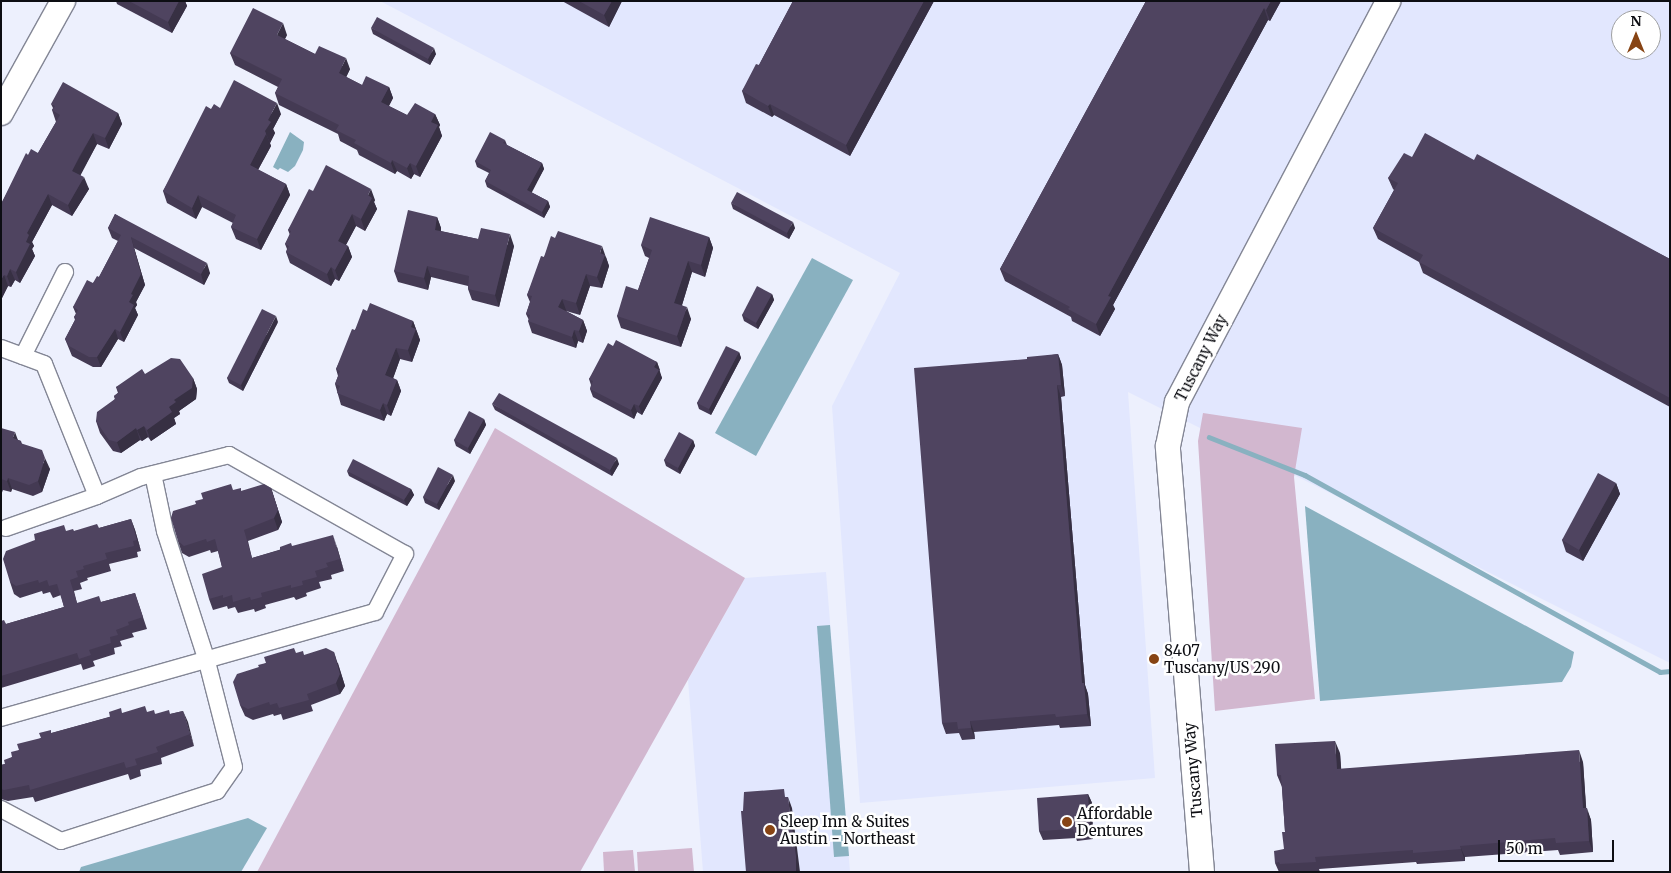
<!DOCTYPE html>
<style>
body{margin:0}
#map{position:relative;width:1671px;height:873px;overflow:hidden;background:#edf0fd;font-family:Merriweather,serif}
div>[style]{position:absolute}
[style*='--x']{left:calc(var(--x)*1px);top:calc(var(--y)*1px);width:calc(var(--w)*1px);rotate:calc(var(--a)*1deg)}
.built>*{inset:0;background:#e2e7fe}
.green>*{inset:0;background:#d2b7cf}
.water>*{inset:0;background:#89b1c0}
.stream>*{height:4.5px;margin:-2.25px;padding:0 2.25px;transform-origin:2.25px;border-radius:2.25px;background:#89b1c0}
.roads{filter:drop-shadow(1px 0 #838695) drop-shadow(-1px 0 #838695) drop-shadow(0 1px #838695) drop-shadow(0 -1px #838695)}
.street>*{height:16px;margin:-8px;padding:0 8px;transform-origin:8px;border-radius:8px;background:#fff}
.secondary>*{height:24px;margin:-12px;padding:0 12px;transform-origin:12px;border-radius:12px;background:#fff}
.wall>*{inset:0;background:#443a53}
.shaded-wall>*{inset:0;background:#373043}
.building>*{inset:0;background:#4f4460}
.dots>*{width:14px;height:14px;translate:-50% -50%;box-sizing:border-box;border:2px solid #fff;border-radius:50%}
span{translate:-50% -50%;white-space:nowrap;text-align:center;line-height:1.15;-webkit-text-stroke:5px #fff;paint-order:stroke}
.street-label{font-size:15px;color:#0d0e13}
.poi-label{font-size:15px;color:#0d0e13}
.left{translate:0 -50%;text-align:left}
.frame{position:absolute;inset:0;border:2px solid #0d0e13;pointer-events:none}
.north{position:absolute;left:1611px;top:10px;width:50px;height:50px;box-sizing:border-box;background:#fff;border:1px solid #9e9fa1;border-radius:50%;rotate:0deg;font-size:14px;font-weight:700;line-height:20px;text-align:center;color:#0d0e13}
.north::after{content:'';display:block;margin:auto;width:18px;height:22px;background:#874414;clip-path:polygon(50% 0,100% 100%,50% 72%,0 100%)}
.scale{position:absolute;left:1498px;top:840px;width:116px;height:22px;box-sizing:border-box;border:2px solid #0d0e13;border-top:0;padding-left:6px;font-size:15px;line-height:18px;white-space:nowrap;color:#0d0e13;-webkit-text-stroke:4px #fff;paint-order:stroke}
</style>
<div id="map">
<div class="built">
<div style="clip-path:polygon(evenodd,380px 1px,1670px 1px,1670px 663px,1128px 392px,1155px 778px,860px 803px,832px 406px,900px 273px,380px 1px,1621px 20px,1651px 20px,1651px 50px,1621px 50px,1621px 20px)"></div>
<div style="clip-path:polygon(826px 572px,850px 872px,703px 872px,688px 680px,745px 578px)"></div>
</div>
<div class="green">
<div style="clip-path:polygon(1203px 413px,1302px 428px,1294px 477px,1315px 699px,1215px 711px,1198px 441px)"></div>
<div style="clip-path:polygon(495px 428px,745px 578px,580px 872px,257px 872px)"></div>
<div style="clip-path:polygon(692px 848px,694px 872px,638px 872px,637px 852px)"></div>
<div style="clip-path:polygon(633px 850px,635px 872px,604px 872px,603px 852px)"></div>
</div>
<div class="water">
<div style="clip-path:polygon(290px 132px,304px 142px,303px 150px,295px 166px,288px 172px,280px 168px,278px 170px,273px 167px)"></div>
<div style="clip-path:polygon(812px 258px,853px 280px,756px 456px,715px 433px)"></div>
<div style="clip-path:polygon(1305px 506px,1574px 652px,1571px 667px,1562px 682px,1320px 701px)"></div>
<div style="clip-path:polygon(830px 625px,849px 856px,834px 857px,817px 626px)"></div>
<div style="clip-path:polygon(248px 818px,267px 828px,241px 872px,79px 872px,81px 867px)"></div>
</div>
<div class="stream">
<div style="--x:1209;--y:437;--w:103;--a:21.6"></div>
<div style="--x:1305;--y:475;--w:406;--a:29"></div>
<div style="--x:1660;--y:672;--w:10;--a:-6"></div>
</div>
<div class="roads">
<div class="street">
<div style="--x:1;--y:348;--w:46;--a:20.4"></div>
<div style="--x:44;--y:364;--w:142;--a:68.1"></div>
<div style="--x:97;--y:496;--w:48;--a:-23.4"></div>
<div style="--x:141;--y:477;--w:91;--a:-14"></div>
<div style="--x:229;--y:455;--w:202;--a:29.4"></div>
<div style="--x:405;--y:554;--w:65;--a:117.3"></div>
<div style="--x:375;--y:612;--w:389;--a:164.2"></div>
<div style="--x:23;--y:356;--w:94;--a:-63.4"></div>
<div style="--x:6;--y:528;--w:96;--a:-19.4"></div>
<div style="--x:1;--y:809;--w:68;--a:28.1"></div>
<div style="--x:61;--y:841;--w:164;--a:-17.8"></div>
<div style="--x:217;--y:791;--w:29;--a:-55"></div>
<div style="--x:234;--y:767;--w:113;--a:-104.4"></div>
<div style="--x:206;--y:658;--w:133;--a:-107.9"></div>
<div style="--x:165;--y:531;--w:58;--a:-101.9"></div>
</div>
<div class="secondary">
<div style="--x:1;--y:113;--w:128;--a:-61"></div>
<div style="--x:1202;--y:872;--w:427;--a:-94.6"></div>
<div style="--x:1168;--y:446;--w:45;--a:-78.4"></div>
<div style="--x:1177;--y:402;--w:453;--a:-62.2"></div>
</div>
</div>
<div class="wall">
<div style="clip-path:polygon(116px 1px,185px 1px,187px 6px,172px 33px,117px 4px)"></div>
<div style="clip-path:polygon(562px 1px,622px 1px,609px 27px)"></div>
<div style="clip-path:polygon(793px 1px,934px 1px,850px 156px,774px 115px,772px 117px,746px 103px,742px 91px,759px 65px)"></div>
<div style="clip-path:polygon(1146px 1px,1281px 1px,1270px 21px,1268px 20px,1113px 305px,1115px 309px,1100px 336px,1072px 321px,1071px 317px,1005px 281px,1000px 269px)"></div>
<div style="clip-path:polygon(371px 28px,436px 54px,430px 65px,373px 34px)"></div>
<div style="clip-path:polygon(287px 35px,285px 39px,315px 54px,350px 69px,346px 77px,362px 85px,389px 87px,393px 98px,389px 106px,407px 115px,435px 114px,440px 125px,439px 127px,442px 136px,420px 177px,414px 174px,411px 179px,397px 171px,395px 174px,359px 155px,357px 150px,340px 141px,338px 134px,279px 105px,275px 93px,278px 87px,235px 65px,230px 53px)"></div>
<div style="clip-path:polygon(51px 104px,118px 113px,122px 124px,109px 149px,97px 144px,80px 175px,89px 189px,72px 216px,52px 205px,32px 242px,34px 246px,32px 249px,35px 256px,20px 283px,15px 280px,11px 287px,8px 286px,1px 300px,1px 204px,28px 155px,38px 153px,56px 122px,52px 110px,53px 108px)"></div>
<div style="clip-path:polygon(211px 109px,281px 114px,273px 129px,275px 133px,270px 143px,271px 146px,258px 170px,286px 184px,290px 195px,261px 250px,236px 239px,231px 227px,233px 223px,202px 207px,196px 219px,167px 203px,163px 191px)"></div>
<div style="clip-path:polygon(505px 140px,507px 145px,542px 163px,544px 169px,531px 192px,548px 201px,550px 207px,544px 218px,487px 187px,485px 181px,489px 173px,477px 167px,475px 161px)"></div>
<div style="clip-path:polygon(1412px 157px,1474px 160px,1670px 259px,1670px 407px,1423px 273px,1419px 262px,1378px 239px,1373px 228px,1394px 190px,1393px 189px,1388px 178px)"></div>
<div style="clip-path:polygon(313px 191px,375px 200px,374px 202px,377px 209px,365px 231px,356px 226px,346px 245px,348px 246px,352px 257px,339px 281px,335px 279px,331px 286px,290px 263px,286px 252px,287px 249px,285px 244px,290px 235px,288px 230px)"></div>
<div style="clip-path:polygon(731px 203px,795px 228px,789px 239px,733px 209px)"></div>
<div style="clip-path:polygon(115px 214px,210px 273px,204px 285px,134px 248px,145px 285px,136px 302px,137px 305px,135px 308px,138px 315px,124px 342px,118px 339px,101px 367px,93px 367px,72px 356px,65px 339px,75px 320px,74px 317px,76px 314px,73px 307px,93px 283px,99px 277px,118px 241px,112px 238px,108px 228px)"></div>
<div style="clip-path:polygon(437px 217px,441px 228px,441px 231px,478px 239px,514px 246px,499px 307px,472px 300px,468px 289px,468px 286px,431px 277px,428px 290px,398px 282px,394px 271px)"></div>
<div style="clip-path:polygon(709px 237px,713px 248px,705px 277px,692px 272px,682px 305px,691px 319px,681px 347px,621px 328px,617px 316px,638px 290px,649px 258px,645px 256px,641px 245px)"></div>
<div style="clip-path:polygon(555px 238px,606px 257px,609px 266px,602px 288px,590px 286px,580px 315px,566px 311px,583px 320px,587px 331px,583px 343px,578px 341px,576px 348px,532px 333px,528px 321px,529px 320px,526px 314px,530px 302px,527px 295px,544px 257px)"></div>
<div style="clip-path:polygon(772px 294px,774px 300px,758px 329px,744px 321px,742px 315px)"></div>
<div style="clip-path:polygon(367px 311px,413px 321px,420px 340px,412px 362px,400px 359px,393px 378px,397px 380px,401px 391px,391px 416px,387px 414px,384px 421px,341px 405px,335px 384px,338px 376px,336px 369px,355px 330px)"></div>
<div style="clip-path:polygon(278px 322px,243px 391px,229px 383px,227px 378px)"></div>
<div style="clip-path:polygon(613px 346px,657px 362px,660px 370px,659px 371px,662px 378px,642px 415px,637px 412px,634px 419px,593px 397px,590px 389px,591px 385px,589px 379px)"></div>
<div style="clip-path:polygon(739px 352px,741px 358px,711px 415px,699px 409px,697px 403px)"></div>
<div style="clip-path:polygon(1058px 354px,1062px 365px,1065px 396px,1061px 397px,1085px 685px,1088px 694px,1091px 726px,1060px 728px,1059px 725px,974px 732px,975px 739px,962px 740px,959px 733px,946px 734px,942px 723px,1027px 359px)"></div>
<div style="clip-path:polygon(145px 374px,193px 378px,197px 389px,196px 399px,179px 411px,180px 414px,174px 418px,176px 424px,151px 441px,148px 437px,142px 441px,140px 440px,121px 453px,113px 451px,100px 433px,96px 421px,115px 399px,114px 396px,118px 393px,116px 387px)"></div>
<div style="clip-path:polygon(492px 404px,619px 464px,612px 476px,495px 410px)"></div>
<div style="clip-path:polygon(484px 419px,486px 425px,470px 454px,456px 446px,454px 440px)"></div>
<div style="clip-path:polygon(1px 428px,18px 440px,21px 441px,22px 444px,50px 469px,42px 492px,33px 496px,12px 489px,11px 492px,3px 490px,1px 495px)"></div>
<div style="clip-path:polygon(693px 440px,695px 446px,680px 474px,666px 466px,664px 460px)"></div>
<div style="clip-path:polygon(347px 471px,411px 489px,414px 495px,407px 506px,349px 476px)"></div>
<div style="clip-path:polygon(455px 481px,439px 510px,425px 503px,423px 497px)"></div>
<div style="clip-path:polygon(1616px 483px,1620px 494px,1583px 561px,1566px 552px,1562px 540px)"></div>
<div style="clip-path:polygon(271px 488px,282px 522px,278px 530px,248px 541px,252px 558px,292px 546px,337px 547px,344px 571px,331px 575px,332px 579px,319px 582px,321px 588px,306px 593px,307px 596px,296px 600px,294px 597px,265px 605px,266px 608px,255px 612px,254px 609px,238px 613px,235px 607px,228px 609px,227px 606px,213px 610px,209px 599px,222px 567px,218px 551px,211px 553px,210px 550px,189px 557px,182px 553px,178px 541px,196px 504px,233px 490px,242px 491px)"></div>
<div style="clip-path:polygon(131px 519px,135px 530px,141px 551px,137px 552px,138px 557px,109px 564px,111px 571px,87px 578px,88px 580px,80px 583px,82px 589px,74px 591px,77px 603px,101px 602px,135px 593px,147px 629px,132px 633px,134px 637px,120px 641px,122px 646px,114px 648px,115px 654px,93px 661px,95px 666px,83px 670px,81px 664px,1px 688px,1px 621px,6px 624px,64px 607px,61px 595px,53px 598px,50px 592px,43px 594px,42px 591px,20px 598px,14px 594px,10px 582px,66px 531px,74px 531px,99px 528px)"></div>
<div style="clip-path:polygon(296px 653px,338px 663px,345px 686px,340px 694px,311px 705px,313px 711px,283px 720px,281px 714px,274px 716px,273px 714px,253px 720px,245px 716px,240px 705px,259px 667px,266px 663px)"></div>
<div style="clip-path:polygon(183px 711px,194px 746px,161px 758px,162px 764px,140px 770px,141px 776px,130px 780px,128px 774px,35px 802px,33px 797px,8px 801px,1px 799px,1px 765px,5px 764px,19px 750px,41px 738px,52px 733px,123px 713px,147px 712px,156px 714px,170px 714px)"></div>
<div style="clip-path:polygon(1340px 753px,1341px 769px,1583px 762px,1586px 808px,1591px 820px,1593px 852px,1560px 855px,1558px 850px,1465px 857px,1465px 861px,1417px 864px,1416px 862px,1319px 869px,1320px 872px,1279px 872px,1275px 863px,1284px 849px,1285px 832px,1282px 787px,1277px 775px)"></div>
<div style="clip-path:polygon(1088px 794px,1092px 803px,1093px 839px,1077px 841px,1076px 838px,1043px 840px,1039px 831px)"></div>
</div>
<div class="shaded-wall">
<div style="clip-path:polygon(179px 1px,185px 1px,187px 6px,172px 33px,168px 22px)"></div>
<div style="clip-path:polygon(612px 1px,622px 1px,609px 27px,604px 15px)"></div>
<div style="clip-path:polygon(924px 1px,934px 1px,850px 156px,846px 145px)"></div>
<div style="clip-path:polygon(1271px 1px,1281px 1px,1270px 21px,1266px 10px)"></div>
<div style="clip-path:polygon(1264px 8px,1268px 20px,1113px 305px,1115px 309px,1100px 336px,1096px 324px,1108px 296px)"></div>
<div style="clip-path:polygon(283px 23px,287px 35px,281px 46px,277px 35px)"></div>
<div style="clip-path:polygon(434px 48px,436px 54px,430px 65px,428px 59px)"></div>
<div style="clip-path:polygon(346px 58px,350px 69px,343px 84px,339px 73px)"></div>
<div style="clip-path:polygon(389px 87px,393px 98px,385px 113px,381px 102px)"></div>
<div style="clip-path:polygon(277px 103px,281px 114px,273px 129px,275px 133px,270px 143px,265px 131px,268px 120px)"></div>
<div style="clip-path:polygon(770px 104px,774px 115px,772px 117px,768px 106px)"></div>
<div style="clip-path:polygon(118px 113px,122px 124px,109px 149px,105px 138px)"></div>
<div style="clip-path:polygon(435px 114px,440px 125px,439px 127px,442px 136px,420px 177px,416px 166px,431px 122px)"></div>
<div style="clip-path:polygon(93px 133px,97px 144px,77px 182px,72px 171px)"></div>
<div style="clip-path:polygon(266px 134px,271px 146px,254px 177px,250px 165px)"></div>
<div style="clip-path:polygon(392px 160px,397px 171px,395px 174px,391px 163px)"></div>
<div style="clip-path:polygon(410px 163px,414px 174px,411px 179px,407px 168px)"></div>
<div style="clip-path:polygon(542px 163px,544px 169px,530px 196px,527px 190px)"></div>
<div style="clip-path:polygon(84px 177px,89px 189px,72px 216px,68px 205px)"></div>
<div style="clip-path:polygon(286px 184px,290px 195px,261px 250px,257px 239px)"></div>
<div style="clip-path:polygon(371px 189px,375px 200px,374px 202px,377px 209px,365px 231px,361px 219px,368px 195px)"></div>
<div style="clip-path:polygon(48px 194px,52px 205px,32px 242px,34px 246px,32px 249px,35px 256px,20px 283px,16px 272px,26px 242px,27px 233px)"></div>
<div style="clip-path:polygon(198px 195px,202px 207px,196px 219px,192px 208px)"></div>
<div style="clip-path:polygon(548px 201px,550px 207px,544px 218px,542px 212px)"></div>
<div style="clip-path:polygon(352px 214px,356px 226px,342px 252px,338px 241px)"></div>
<div style="clip-path:polygon(437px 217px,441px 228px,440px 241px,435px 230px)"></div>
<div style="clip-path:polygon(793px 222px,795px 228px,789px 239px,787px 233px)"></div>
<div style="clip-path:polygon(510px 234px,514px 246px,499px 307px,495px 295px)"></div>
<div style="clip-path:polygon(131px 237px,145px 285px,136px 302px,137px 305px,135px 308px,138px 315px,124px 342px,120px 332px,131px 294px)"></div>
<div style="clip-path:polygon(709px 237px,713px 248px,705px 277px,701px 265px)"></div>
<div style="clip-path:polygon(348px 246px,352px 257px,339px 281px,335px 270px)"></div>
<div style="clip-path:polygon(602px 246px,609px 266px,602px 288px,597px 277px,600px 253px)"></div>
<div style="clip-path:polygon(688px 261px,692px 272px,679px 315px,674px 303px)"></div>
<div style="clip-path:polygon(207px 263px,210px 273px,204px 285px,201px 274px)"></div>
<div style="clip-path:polygon(427px 266px,431px 277px,428px 290px,424px 278px)"></div>
<div style="clip-path:polygon(331px 267px,335px 279px,331px 286px,327px 274px)"></div>
<div style="clip-path:polygon(10px 269px,15px 280px,11px 287px,7px 276px)"></div>
<div style="clip-path:polygon(586px 274px,590px 286px,580px 315px,576px 303px)"></div>
<div style="clip-path:polygon(4px 275px,8px 286px,1px 300px,1px 280px)"></div>
<div style="clip-path:polygon(772px 294px,774px 300px,758px 329px,756px 323px)"></div>
<div style="clip-path:polygon(562px 299px,566px 310px,562px 318px,558px 307px)"></div>
<div style="clip-path:polygon(687px 307px,691px 319px,681px 347px,677px 336px)"></div>
<div style="clip-path:polygon(276px 316px,278px 322px,243px 391px,241px 385px)"></div>
<div style="clip-path:polygon(583px 320px,587px 331px,583px 343px,579px 331px)"></div>
<div style="clip-path:polygon(413px 321px,420px 340px,412px 362px,408px 350px,411px 327px)"></div>
<div style="clip-path:polygon(115px 329px,118px 339px,101px 367px,97px 357px)"></div>
<div style="clip-path:polygon(574px 330px,578px 341px,576px 348px,572px 337px)"></div>
<div style="clip-path:polygon(396px 348px,400px 359px,390px 387px,385px 375px)"></div>
<div style="clip-path:polygon(739px 352px,741px 358px,711px 415px,709px 409px)"></div>
<div style="clip-path:polygon(1058px 354px,1062px 365px,1065px 396px,1061px 385px)"></div>
<div style="clip-path:polygon(657px 362px,662px 378px,642px 415px,639px 406px,654px 367px)"></div>
<div style="clip-path:polygon(193px 378px,197px 389px,196px 399px,179px 411px,180px 414px,174px 418px,176px 424px,151px 441px,147px 430px)"></div>
<div style="clip-path:polygon(397px 380px,401px 391px,391px 416px,387px 405px)"></div>
<div style="clip-path:polygon(1057px 385px,1061px 397px,1085px 685px,1088px 694px,1091px 726px,1087px 714px,1082px 683px)"></div>
<div style="clip-path:polygon(383px 403px,387px 414px,384px 421px,380px 410px)"></div>
<div style="clip-path:polygon(634px 404px,637px 412px,634px 419px,631px 410px)"></div>
<div style="clip-path:polygon(484px 419px,486px 425px,470px 454px,468px 448px)"></div>
<div style="clip-path:polygon(144px 426px,148px 437px,142px 441px,137px 430px)"></div>
<div style="clip-path:polygon(136px 428px,140px 440px,121px 453px,117px 442px)"></div>
<div style="clip-path:polygon(15px 432px,19px 443px,13px 438px)"></div>
<div style="clip-path:polygon(693px 440px,695px 446px,680px 474px,678px 468px)"></div>
<div style="clip-path:polygon(45px 458px,50px 469px,42px 492px,38px 481px)"></div>
<div style="clip-path:polygon(617px 458px,619px 464px,612px 476px,610px 470px)"></div>
<div style="clip-path:polygon(453px 475px,455px 481px,439px 510px,437px 504px)"></div>
<div style="clip-path:polygon(8px 478px,12px 489px,11px 492px,7px 481px)"></div>
<div style="clip-path:polygon(1616px 483px,1620px 494px,1583px 561px,1579px 550px)"></div>
<div style="clip-path:polygon(271px 488px,282px 522px,278px 530px,274px 518px)"></div>
<div style="clip-path:polygon(411px 489px,414px 495px,407px 506px,404px 500px)"></div>
<div style="clip-path:polygon(131px 519px,135px 530px,141px 551px,137px 540px)"></div>
<div style="clip-path:polygon(333px 535px,337px 547px,344px 571px,340px 559px)"></div>
<div style="clip-path:polygon(334px 652px,345px 686px,340px 694px,336px 683px)"></div>
<div style="clip-path:polygon(183px 711px,188px 722px,194px 746px,190px 734px)"></div>
<div style="clip-path:polygon(970px 721px,974px 732px,975px 739px,971px 728px)"></div>
<div style="clip-path:polygon(1335px 741px,1340px 753px,1342px 780px,1337px 769px)"></div>
<div style="clip-path:polygon(1579px 750px,1583px 762px,1587px 820px,1583px 808px)"></div>
<div style="clip-path:polygon(1088px 794px,1092px 803px,1093px 839px,1090px 831px)"></div>
<div style="clip-path:polygon(788px 797px,792px 808px,800px 872px,796px 872px)"></div>
<div style="clip-path:polygon(1587px 808px,1591px 820px,1593px 852px,1589px 841px)"></div>
<div style="clip-path:polygon(1460px 846px,1465px 857px,1465px 861px)"></div>
</div>
<div class="building">
<div style="clip-path:polygon(129px 1px,179px 1px,168px 22px)"></div>
<div style="clip-path:polygon(579px 1px,612px 1px,604px 15px)"></div>
<div style="clip-path:polygon(793px 1px,924px 1px,846px 145px,770px 104px,768px 106px,742px 91px,756px 64px,759px 65px)"></div>
<div style="clip-path:polygon(1146px 1px,1271px 1px,1266px 10px,1264px 8px,1108px 296px,1111px 297px,1096px 324px,1068px 309px,1070px 307px,1000px 269px)"></div>
<div style="clip-path:polygon(253px 8px,283px 23px,277px 35px,315px 54px,319px 46px,346px 58px,339px 73px,362px 85px,366px 76px,389px 87px,381px 102px,407px 115px,415px 103px,435px 114px,431px 122px,438px 125px,416px 166px,410px 163px,407px 168px,392px 160px,391px 163px,354px 143px,356px 140px,336px 130px,339px 125px,275px 93px,282px 79px,230px 53px)"></div>
<div style="clip-path:polygon(377px 17px,434px 48px,428px 59px,371px 28px)"></div>
<div style="clip-path:polygon(234px 80px,277px 103px,268px 120px,271px 122px,265px 131px,266px 134px,250px 165px,286px 184px,257px 239px,231px 227px,236px 215px,198px 195px,192px 208px,163px 191px,206px 106px,211px 109px,214px 104px,220px 108px)"></div>
<div style="clip-path:polygon(63px 82px,118px 113px,105px 138px,93px 133px,79px 157px,72px 171px,84px 177px,68px 205px,48px 194px,27px 233px,29px 235px,26px 242px,30px 244px,16px 272px,10px 269px,7px 276px,4px 275px,1px 280px,1px 204px,26px 153px,28px 155px,31px 149px,38px 153px,60px 115px,52px 110px,55px 106px,51px 104px)"></div>
<div style="clip-path:polygon(490px 132px,505px 140px,503px 143px,542px 163px,527px 190px,548px 201px,542px 212px,485px 181px,491px 170px,475px 161px)"></div>
<div style="clip-path:polygon(1425px 133px,1474px 160px,1477px 154px,1670px 259px,1670px 398px,1419px 262px,1423px 255px,1373px 228px,1398px 183px,1388px 178px,1404px 153px,1412px 157px)"></div>
<div style="clip-path:polygon(326px 165px,371px 189px,368px 195px,372px 198px,361px 219px,352px 214px,338px 241px,348px 246px,335px 270px,331px 267px,327px 274px,286px 252px,289px 246px,285px 244px,291px 231px,288px 230px,309px 189px,313px 191px)"></div>
<div style="clip-path:polygon(737px 192px,793px 222px,787px 233px,731px 203px)"></div>
<div style="clip-path:polygon(408px 210px,437px 217px,435px 230px,478px 239px,481px 228px,510px 234px,495px 295px,468px 289px,469px 276px,427px 266px,424px 278px,394px 271px)"></div>
<div style="clip-path:polygon(115px 214px,207px 263px,201px 274px,131px 237px,141px 274px,131px 294px,133px 295px,129px 302px,134px 305px,120px 332px,115px 329px,97px 357px,89px 357px,69px 346px,65px 339px,76px 318px,74px 317px,78px 310px,73px 307px,87px 280px,93px 283px,97px 276px,99px 277px,121px 235px,108px 228px)"></div>
<div style="clip-path:polygon(650px 217px,709px 237px,701px 265px,688px 261px,674px 303px,687px 307px,677px 336px,617px 316px,626px 286px,638px 290px,652px 250px,641px 245px)"></div>
<div style="clip-path:polygon(558px 231px,602px 246px,600px 253px,605px 255px,597px 277px,586px 274px,576px 303px,562px 299px,558px 307px,583px 320px,579px 331px,574px 330px,572px 337px,528px 321px,530px 315px,526px 314px,532px 296px,527px 295px,541px 256px,544px 257px,551px 236px,555px 238px)"></div>
<div style="clip-path:polygon(757px 286px,772px 294px,756px 323px,742px 315px)"></div>
<div style="clip-path:polygon(370px 303px,413px 321px,411px 327px,416px 329px,408px 350px,396px 348px,385px 375px,397px 380px,387px 405px,383px 403px,380px 410px,337px 393px,340px 386px,335px 384px,340px 371px,336px 369px,352px 329px,355px 330px,363px 309px,367px 311px)"></div>
<div style="clip-path:polygon(262px 309px,276px 316px,241px 385px,227px 378px)"></div>
<div style="clip-path:polygon(616px 340px,657px 362px,654px 367px,659px 370px,639px 406px,634px 404px,631px 410px,590px 389px,593px 381px,589px 379px,608px 343px,613px 346px)"></div>
<div style="clip-path:polygon(726px 346px,739px 352px,709px 409px,697px 403px)"></div>
<div style="clip-path:polygon(1058px 354px,1061px 385px,1057px 385px,1082px 683px,1084px 683px,1087px 714px,1056px 717px,1055px 714px,970px 721px,971px 728px,958px 729px,957px 722px,942px 723px,914px 368px,1027px 359px,1027px 357px)"></div>
<div style="clip-path:polygon(171px 358px,180px 359px,193px 378px,192px 388px,174px 400px,176px 402px,169px 407px,172px 412px,147px 430px,144px 426px,137px 430px,136px 428px,117px 442px,109px 440px,96px 421px,97px 412px,115px 399px,114px 396px,119px 392px,116px 387px,142px 369px,145px 374px)"></div>
<div style="clip-path:polygon(499px 393px,617px 458px,610px 470px,492px 404px)"></div>
<div style="clip-path:polygon(469px 411px,484px 419px,468px 448px,454px 440px)"></div>
<div style="clip-path:polygon(1px 428px,15px 432px,13px 438px,21px 441px,20px 443px,42px 450px,45px 458px,38px 481px,29px 485px,8px 478px,7px 481px,1px 479px)"></div>
<div style="clip-path:polygon(679px 432px,693px 440px,678px 468px,664px 460px)"></div>
<div style="clip-path:polygon(353px 459px,411px 489px,404px 500px,347px 471px)"></div>
<div style="clip-path:polygon(438px 467px,453px 475px,437px 504px,423px 497px)"></div>
<div style="clip-path:polygon(1598px 473px,1616px 483px,1579px 550px,1562px 540px)"></div>
<div style="clip-path:polygon(231px 484px,233px 490px,241px 488px,241px 491px,264px 484px,271px 488px,278px 510px,274px 518px,244px 530px,252px 558px,280px 550px,280px 547px,291px 543px,292px 546px,333px 535px,340px 559px,326px 563px,328px 567px,315px 571px,317px 577px,302px 581px,303px 585px,291px 588px,291px 585px,261px 593px,262px 597px,251px 600px,250px 597px,233px 602px,232px 595px,223px 598px,223px 595px,209px 599px,202px 574px,222px 567px,215px 539px,207px 542px,206px 539px,184px 546px,178px 541px,171px 518px,173px 511px,196px 504px,195px 501px,203px 499px,201px 493px)"></div>
<div style="clip-path:polygon(131px 519px,137px 540px,133px 541px,134px 546px,105px 553px,107px 559px,83px 566px,84px 569px,76px 571px,78px 577px,70px 580px,77px 603px,99px 596px,101px 602px,135px 593px,143px 617px,128px 622px,129px 625px,116px 630px,118px 635px,110px 637px,111px 643px,89px 650px,91px 655px,79px 659px,77px 653px,1px 676px,1px 621px,4px 620px,6px 624px,64px 607px,57px 584px,49px 586px,47px 580px,39px 583px,38px 580px,16px 586px,10px 582px,3px 559px,6px 551px,35px 540px,34px 534px,64px 525px,66px 531px,73px 529px,74px 531px,97px 524px,99px 528px)"></div>
<div style="clip-path:polygon(294px 648px,296px 653px,303px 651px,304px 655px,326px 648px,334px 652px,340px 674px,336px 683px,307px 694px,309px 700px,279px 708px,277px 703px,270px 705px,269px 702px,248px 709px,240px 705px,233px 682px,237px 674px,259px 667px,258px 665px,266px 663px,264px 657px)"></div>
<div style="clip-path:polygon(145px 706px,147px 712px,154px 710px,155px 714px,169px 710px,170px 714px,183px 711px,190px 734px,156px 747px,158px 752px,135px 759px,137px 765px,126px 768px,124px 762px,30px 790px,29px 785px,4px 790px,1px 789px,1px 765px,5px 764px,4px 760px,12px 757px,11px 752px,19px 750px,17px 744px,41px 738px,39px 733px,51px 730px,51px 733px,110px 717px,109px 712px,121px 708px,122px 713px)"></div>
<div style="clip-path:polygon(1335px 741px,1337px 769px,1579px 750px,1583px 808px,1587px 808px,1589px 841px,1556px 843px,1555px 838px,1460px 846px,1461px 849px,1413px 853px,1413px 850px,1315px 857px,1316px 862px,1280px 864px,1279px 862px,1275px 863px,1274px 851px,1284px 849px,1282px 832px,1285px 832px,1281px 775px,1277px 775px,1275px 744px)"></div>
<div style="clip-path:polygon(784px 789px,785px 797px,788px 797px,796px 856px,796px 872px,746px 872px,741px 811px,743px 811px,744px 792px)"></div>
<div style="clip-path:polygon(1088px 794px,1090px 831px,1074px 832px,1073px 829px,1039px 831px,1037px 798px)"></div>
</div>
<div class="dots">
<div style="left:1154px;top:659px;background:#874414"></div>
<div style="left:1067px;top:822px;background:#874414"></div>
<div style="left:770px;top:830px;background:#874414"></div>
</div>
<div class="street-label">
<span style="left:1201px;top:358px;rotate:-63deg">Tuscany Way</span>
<span style="left:1193px;top:770px;rotate:-95deg">Tuscany Way</span>
</div>
<div class="poi-label">
<span class="left" style="left:1164px;top:659px">8407<br>Tuscany/US 290</span>
<span class="left" style="left:1077px;top:822px">Affordable<br>Dentures</span>
<span class="left" style="left:780px;top:830px">Sleep Inn &amp; Suites<br>Austin - Northeast</span>
</div>
<div class="frame"></div>
<div class="north">N</div>
<div class="scale">50 m</div>
</div>
